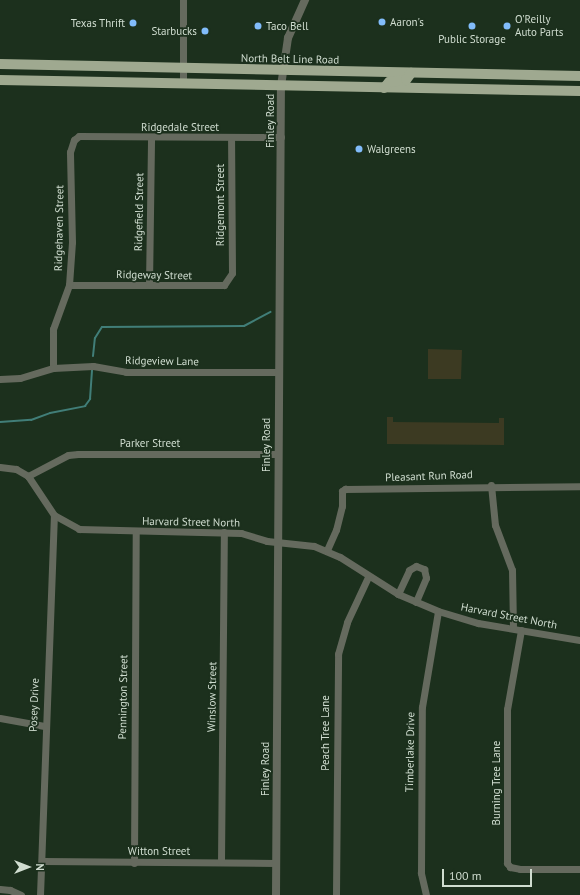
<!DOCTYPE html>
<style>
body{margin:0}
#map{position:relative;width:580px;height:895px;overflow:hidden;background:#1c301d;font-family:"PT Sans",sans-serif}
div>[style]{position:absolute}
[style*='--x']{left:calc(var(--x)*1px);top:calc(var(--y)*1px);width:calc(var(--w)*1px);rotate:calc(var(--a)*1deg)}
.green>*{inset:0;background:#3c3a22}
.stream>*{height:2px;margin:-1px;padding:0 1px;transform-origin:1px;border-radius:1px;background:#417e78}
.minor>*{height:7px;margin:-3.5px;padding:0 3.5px;transform-origin:3.5px;border-radius:3.5px;background:#656a5e}
.tertiary>*{height:8px;margin:-4px;padding:0 4px;transform-origin:4px;border-radius:4px;background:#656a5e}
.primary>*{height:10px;margin:-5px;padding:0 5px;transform-origin:5px;border-radius:5px;background:#9fa990}
.dots>*{width:11px;height:11px;translate:-50% -50%;box-sizing:border-box;border:2px solid #1c301d;border-radius:50%}
span{translate:-50% -50%;white-space:nowrap;text-align:center;line-height:1.15;-webkit-text-stroke:3.5px #1c301d;paint-order:stroke}
.poi-label{font-size:11px;color:#d0ddd0}
.left{translate:0 -50%;text-align:left}
.right{translate:-100% -50%;text-align:right}
.street-label{font-size:11px;color:#d0ddd0}
.north{position:absolute;left:8px;top:847px;width:40px;height:40px;-webkit-text-stroke:3px #1c301d;paint-order:stroke;rotate:90deg;font-size:11px;font-weight:700;line-height:16px;text-align:center;color:#d0ddd0}
.north::after{content:'';display:block;margin:auto;width:14px;height:18px;background:#d0ddd0;clip-path:polygon(50% 0,100% 100%,50% 72%,0 100%)}
.scale{position:absolute;left:442px;top:869px;width:90px;height:18px;box-sizing:border-box;border:2px solid #d0ddd0;border-top:0;padding-left:5px;font-size:12px;line-height:14px;white-space:nowrap;color:#d0ddd0;-webkit-text-stroke:3px #1c301d;paint-order:stroke}
</style>
<div id="map">
<div class="green">
<div style="clip-path:polygon(428px 349px,462px 350px,461px 379px,428px 379px)"></div>
<div style="clip-path:polygon(387px 417px,393px 417px,393px 422px,499px 423px,499px 418px,504px 418px,504px 445px,387px 444px)"></div>
</div>
<div class="stream">
<div style="--x:93;--y:356;--w:18;--a:-84"></div>
<div style="--x:95;--y:338;--w:13;--a:-58"></div>
<div style="--x:102;--y:327;--w:142;--a:-0.4"></div>
<div style="--x:244;--y:326;--w:30;--a:-28"></div>
<div style="--x:0;--y:422;--w:31;--a:-4"></div>
<div style="--x:31;--y:420;--w:20;--a:-20"></div>
<div style="--x:50;--y:413;--w:36;--a:-11"></div>
<div style="--x:85;--y:406;--w:9;--a:-54"></div>
<div style="--x:90;--y:399;--w:29;--a:-86"></div>
</div>
<div class="minor">
<div style="--x:183;--y:83;--w:83;--a:-90"></div>
<div style="--x:69;--y:285;--w:155;--a:0"></div>
<div style="--x:224;--y:285;--w:14;--a:-56"></div>
<div style="--x:232;--y:273;--w:135;--a:-90.4"></div>
<div style="--x:149;--y:285;--w:147;--a:-89.2"></div>
<div style="--x:53;--y:368;--w:39;--a:-90"></div>
<div style="--x:53;--y:329;--w:47;--a:-70"></div>
<div style="--x:69;--y:285;--w:43;--a:-86"></div>
<div style="--x:72;--y:242;--w:90;--a:-91.3"></div>
<div style="--x:70;--y:152;--w:13;--a:-72"></div>
<div style="--x:74;--y:140;--w:6;--a:-39"></div>
<div style="--x:79;--y:136;--w:202;--a:0.3"></div>
<div style="--x:0;--y:379;--w:20;--a:-3"></div>
<div style="--x:20;--y:378;--w:34;--a:-17"></div>
<div style="--x:53;--y:368;--w:40;--a:-2.9"></div>
<div style="--x:93;--y:366;--w:34;--a:10"></div>
<div style="--x:126;--y:372;--w:152;--a:0"></div>
<div style="--x:0;--y:467;--w:16;--a:7"></div>
<div style="--x:16;--y:469;--w:14;--a:30"></div>
<div style="--x:28;--y:476;--w:47;--a:56.3"></div>
<div style="--x:54;--y:515;--w:29;--a:29"></div>
<div style="--x:79;--y:529;--w:162;--a:1.4"></div>
<div style="--x:241;--y:533;--w:27;--a:17"></div>
<div style="--x:267;--y:541;--w:47;--a:6.1"></div>
<div style="--x:314;--y:546;--w:28;--a:23"></div>
<div style="--x:340;--y:557;--w:69;--a:32.5"></div>
<div style="--x:398;--y:594;--w:43;--a:23"></div>
<div style="--x:438;--y:611;--w:42;--a:16.7"></div>
<div style="--x:478;--y:623;--w:103;--a:9.5"></div>
<div style="--x:28;--y:476;--w:45;--a:-27.7"></div>
<div style="--x:68;--y:455;--w:10;--a:-6"></div>
<div style="--x:78;--y:454;--w:199;--a:0"></div>
<div style="--x:491;--y:485;--w:40;--a:84.3"></div>
<div style="--x:495;--y:525;--w:48;--a:69.3"></div>
<div style="--x:512;--y:570;--w:58;--a:89"></div>
<div style="--x:327;--y:550;--w:22;--a:-66"></div>
<div style="--x:336;--y:530;--w:25;--a:-76"></div>
<div style="--x:342;--y:506;--w:15;--a:-90"></div>
<div style="--x:342;--y:491;--w:4;--a:-34"></div>
<div style="--x:345;--y:489;--w:235;--a:-0.7"></div>
<div style="--x:398;--y:594;--w:26;--a:-65"></div>
<div style="--x:409;--y:570;--w:8;--a:-30"></div>
<div style="--x:416;--y:566;--w:9;--a:21"></div>
<div style="--x:424;--y:569;--w:9;--a:77"></div>
<div style="--x:426;--y:578;--w:26;--a:113"></div>
<div style="--x:521;--y:630;--w:80;--a:100"></div>
<div style="--x:507;--y:709;--w:154;--a:90"></div>
<div style="--x:507;--y:863;--w:5;--a:53"></div>
<div style="--x:510;--y:867;--w:10;--a:11"></div>
<div style="--x:520;--y:869;--w:60;--a:0"></div>
<div style="--x:0;--y:718;--w:45;--a:10.3"></div>
<div style="--x:43;--y:861;--w:233;--a:0.5"></div>
<div style="--x:221;--y:862;--w:330;--a:-89.5"></div>
<div style="--x:134;--y:863;--w:331;--a:-89.7"></div>
<div style="--x:0;--y:889;--w:10;--a:6"></div>
<div style="--x:10;--y:890;--w:12;--a:24"></div>
<div style="--x:40;--y:895;--w:380;--a:-87.9"></div>
<div style="--x:336;--y:895;--w:241;--a:-89.5"></div>
<div style="--x:338;--y:654;--w:33;--a:-74"></div>
<div style="--x:347;--y:622;--w:50;--a:-65"></div>
<div style="--x:426;--y:895;--w:23;--a:-103"></div>
<div style="--x:421;--y:873;--w:166;--a:-89.7"></div>
<div style="--x:422;--y:707;--w:97;--a:-80.5"></div>
</div>
<div class="tertiary">
<div style="--x:276;--y:895;--w:809;--a:-89.65"></div>
<div style="--x:281;--y:86;--w:49;--a:-81.7"></div>
<div style="--x:288;--y:38;--w:42;--a:-65.9"></div>
</div>
<div class="primary">
<div style="--x:0;--y:64;--w:580;--a:1.19"></div>
<div style="--x:0;--y:80;--w:580;--a:1.09"></div>
<div style="--x:384;--y:88;--w:8;--a:-50"></div>
<div style="--x:389;--y:82;--w:17;--a:-7"></div>
<div style="--x:406;--y:80;--w:9;--a:-54"></div>
</div>
<div class="dots">
<div style="left:382px;top:22px;background:#81bcfa"></div>
<div style="left:133px;top:23px;background:#81bcfa"></div>
<div style="left:258px;top:26px;background:#81bcfa"></div>
<div style="left:472px;top:26px;background:#81bcfa"></div>
<div style="left:507px;top:26px;background:#81bcfa"></div>
<div style="left:205px;top:31px;background:#81bcfa"></div>
<div style="left:359px;top:149px;background:#81bcfa"></div>
</div>
<div class="poi-label">
<span class="left" style="left:515px;top:26px">O'Reilly<br>Auto Parts</span>
<span class="left" style="left:390px;top:22px">Aaron's</span>
<span class="right" style="left:125px;top:23px">Texas Thrift</span>
<span class="left" style="left:266px;top:26px">Taco Bell</span>
<span class="right" style="left:197px;top:31px">Starbucks</span>
<span style="left:472px;top:39px">Public Storage</span>
<span class="left" style="left:367px;top:149px">Walgreens</span>
</div>
<div class="street-label">
<span style="left:290px;top:59px;rotate:1deg">North Belt Line Road</span>
<span style="left:270px;top:121px;rotate:-90deg">Finley Road</span>
<span style="left:180px;top:127px">Ridgedale Street</span>
<span style="left:220px;top:205px;rotate:-90deg">Ridgemont Street</span>
<span style="left:139px;top:212px;rotate:-89deg">Ridgefield Street</span>
<span style="left:59px;top:228px;rotate:-89deg">Ridgehaven Street</span>
<span style="left:154px;top:275px;rotate:1deg">Ridgeway Street</span>
<span style="left:162px;top:361px;rotate:1deg">Ridgeview Lane</span>
<span style="left:150px;top:443px">Parker Street</span>
<span style="left:266px;top:445px;rotate:-90deg">Finley Road</span>
<span style="left:429px;top:476px;rotate:-2deg">Pleasant Run Road</span>
<span style="left:191px;top:522px;rotate:1deg">Harvard Street North</span>
<span style="left:509px;top:616px;rotate:11deg">Harvard Street North</span>
<span style="left:123px;top:697px;rotate:-89deg">Pennington Street</span>
<span style="left:212px;top:697px;rotate:-89deg">Winslow Street</span>
<span style="left:34px;top:705px;rotate:-88deg">Posey Drive</span>
<span style="left:325px;top:733px;rotate:-90deg">Peach Tree Lane</span>
<span style="left:410px;top:752px;rotate:-89deg">Timberlake Drive</span>
<span style="left:265px;top:769px;rotate:-90deg">Finley Road</span>
<span style="left:496px;top:783px;rotate:-90deg">Burning Tree Lane</span>
<span style="left:159px;top:851px">Witton Street</span>
</div>
<div class="north">N</div>
<div class="scale">100 m</div>
</div>
